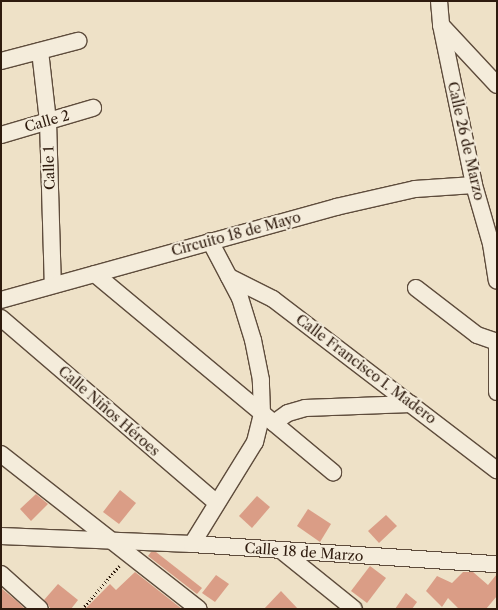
<!DOCTYPE html>
<meta charset="utf-8">
<style>
body{margin:0}
#map{position:relative;width:498px;height:610px;overflow:hidden;background:#eee1c7;font-family:"Libre Caslon Text",serif}
div>[style]{position:absolute}
[style*='--x']{left:calc(var(--x)*1px);top:calc(var(--y)*1px);width:calc(var(--w)*1px);rotate:calc(var(--a)*1deg)}
.building>*{inset:0;background:#da9d86}
.path>*{height:2.5px;margin-top:-1.25px;transform-origin:0;background:repeating-linear-gradient(90deg,#2e1b0e 0 1px,transparent 0 3.5px)}
.roads{filter:drop-shadow(1px 0 #5e4c3c) drop-shadow(-1px 0 #5e4c3c) drop-shadow(0 1px #5e4c3c) drop-shadow(0 -1px #5e4c3c)}
.street>*{height:16px;margin:-8px;padding:0 8px;transform-origin:8px;border-radius:8px;background:#f4ecdb}
span{translate:-50% -50%;white-space:nowrap;text-align:center;line-height:1.15;-webkit-text-stroke:4px #f4ecdb;paint-order:stroke}
.street-label{font-size:14px;color:#2e1b0e}
.frame{position:absolute;inset:0;border:2px solid #2e1b0e;pointer-events:none}
</style>
<div id="map">
<div class="building">
<div style="clip-path:polygon(120px 490px,136px 503px,119px 524px,103px 512px)"></div>
<div style="clip-path:polygon(36px 494px,48px 504px,31px 521px,20px 509px)"></div>
<div style="clip-path:polygon(257px 496px,270px 507px,252px 528px,239px 516px)"></div>
<div style="clip-path:polygon(308px 509px,331px 524px,320px 542px,297px 526px)"></div>
<div style="clip-path:polygon(386px 515px,397px 526px,379px 543px,368px 531px)"></div>
<div style="clip-path:polygon(151px 552px,156px 552px,202px 588px,197px 594px,148px 556px)"></div>
<div style="clip-path:polygon(370px 566px,386px 578px,367px 603px,351px 591px)"></div>
<div style="clip-path:polygon(135px 572px,182px 609px,85px 609px,110px 584px,116px 590px)"></div>
<div style="clip-path:polygon(463px 572px,473px 572px,488px 585px,497px 574px,497px 596px,486px 609px,459px 609px,448px 598px,442px 607px,426px 591px,437px 576px,452px 583px)"></div>
<div style="clip-path:polygon(216px 575px,229px 584px,215px 602px,202px 593px)"></div>
<div style="clip-path:polygon(58px 584px,78px 600px,71px 609px,51px 609px,44px 600px)"></div>
<div style="clip-path:polygon(1px 588px,18px 602px,25px 609px,1px 609px)"></div>
<div style="clip-path:polygon(281px 591px,298px 609px,264px 609px)"></div>
<div style="clip-path:polygon(406px 593px,417px 602px,412px 609px,395px 609px)"></div>
</div>
<div class="path">
<div style="--x:82;--y:609;--w:57;--a:-49.3"></div>
</div>
<div class="roads">
<div class="street">
<div style="--x:439;--y:1;--w:24;--a:85"></div>
<div style="--x:441;--y:25;--w:163;--a:78.3"></div>
<div style="--x:474;--y:185;--w:61;--a:73.9"></div>
<div style="--x:491;--y:244;--w:37;--a:81"></div>
<div style="--x:441;--y:25;--w:82;--a:47"></div>
<div style="--x:40;--y:51;--w:70;--a:83.5"></div>
<div style="--x:48;--y:121;--w:164;--a:88.3"></div>
<div style="--x:1;--y:61;--w:80;--a:-14.6"></div>
<div style="--x:1;--y:135;--w:96;--a:-16.4"></div>
<div style="--x:95;--y:274;--w:310;--a:39.8"></div>
<div style="--x:229;--y:277;--w:49;--a:26.6"></div>
<div style="--x:273;--y:299;--w:282;--a:37.4"></div>
<div style="--x:416;--y:288;--w:77;--a:37.6"></div>
<div style="--x:477;--y:335;--w:21;--a:19"></div>
<div style="--x:1;--y:300;--w:348;--a:-15.5"></div>
<div style="--x:336;--y:207;--w:81;--a:-12.8"></div>
<div style="--x:415;--y:189;--w:59;--a:-3.9"></div>
<div style="--x:1;--y:318;--w:284;--a:40.6"></div>
<div style="--x:497;--y:343;--w:49;--a:90"></div>
<div style="--x:274;--y:423;--w:17;--a:-36"></div>
<div style="--x:288;--y:413;--w:18;--a:-16"></div>
<div style="--x:305;--y:408;--w:106;--a:-2.2"></div>
<div style="--x:1;--y:454;--w:251;--a:38.1"></div>
<div style="--x:1;--y:536;--w:191;--a:2.4"></div>
<div style="--x:192;--y:544;--w:306;--a:3.8"></div>
<div style="--x:192;--y:544;--w:120;--a:-58.3"></div>
<div style="--x:255;--y:442;--w:29;--a:-76"></div>
<div style="--x:262;--y:414;--w:34;--a:-92"></div>
<div style="--x:261;--y:380;--w:41;--a:-101.3"></div>
<div style="--x:253;--y:340;--w:44;--a:-107.2"></div>
<div style="--x:240;--y:298;--w:64;--a:-117.8"></div>
<div style="--x:282;--y:551;--w:92;--a:38.9"></div>
<div style="--x:1;--y:574;--w:52;--a:41.9"></div>
</div>
</div>
<div class="street-label">
<span style="left:47px;top:121px;rotate:-16deg">Calle 2</span>
<span style="left:466px;top:141px;rotate:77deg">Calle 26 de Marzo</span>
<span style="left:49px;top:168px;rotate:-92deg">Calle 1</span>
<span style="left:236px;top:234px;rotate:-15deg">Circuito 18 de Mayo</span>
<span style="left:366px;top:369px;rotate:37deg">Calle Francisco I. Madero</span>
<span style="left:109px;top:411px;rotate:41deg">Calle Niños Héroes</span>
<span style="left:304px;top:552px;rotate:4deg">Calle 18 de Marzo</span>
</div>
<div class="frame"></div>
</div>
